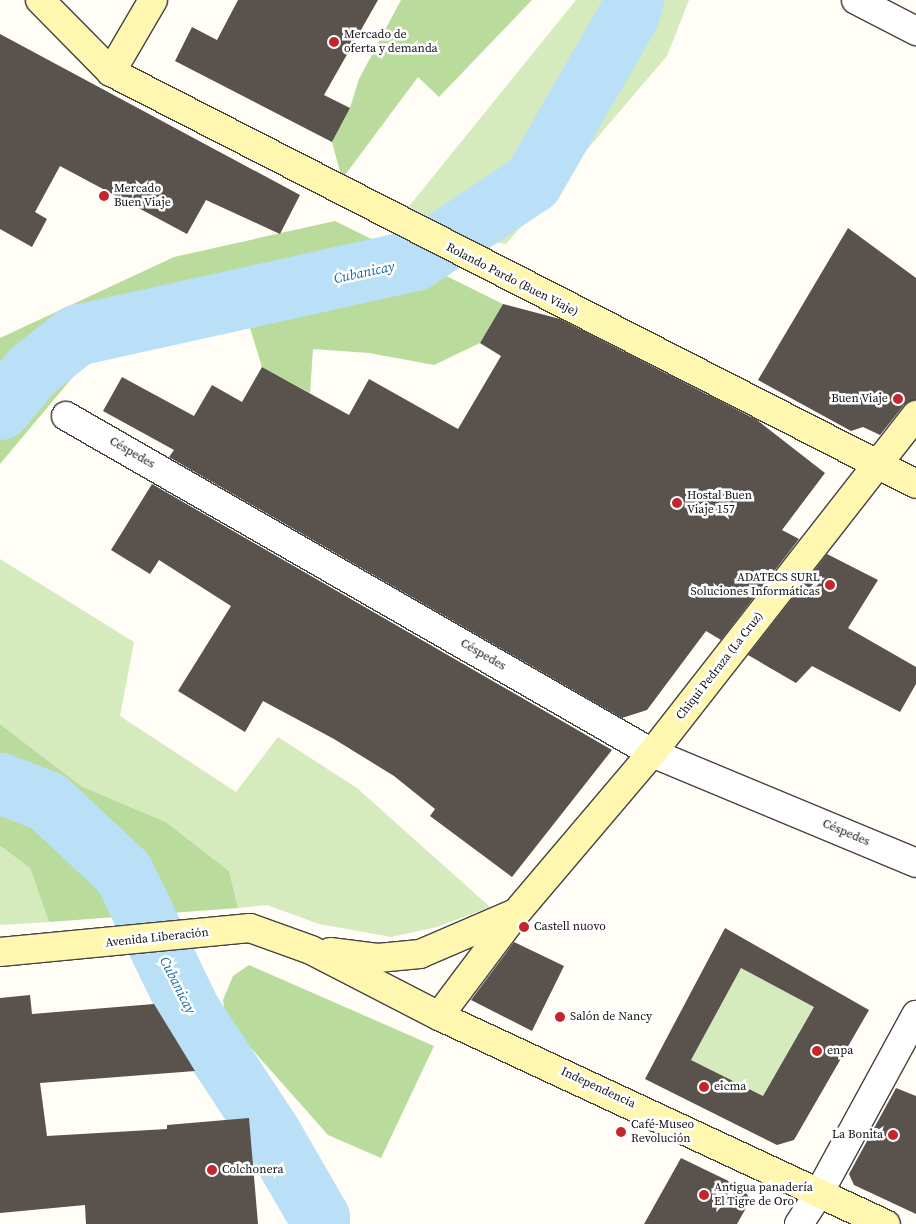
<!DOCTYPE html>
<meta charset="utf-8">
<style>
body{margin:0}
#map{position:relative;width:916px;height:1224px;overflow:hidden;background:#fffdf5;font-family:"Source Serif 4",serif}
div>[style]{position:absolute}
[style*='--x']{left:calc(var(--x)*1px);top:calc(var(--y)*1px);width:calc(var(--w)*1px);rotate:calc(var(--a)*1deg)}
.green>*{inset:0;background:#d5ebbd}
.forest>*{inset:0;background:#b9dc9c}
.river>*{height:61px;margin:-30.5px;padding:0 30.5px;transform-origin:30.5px;border-radius:30.5px;background:#b9e0f7}
.building>*{inset:0;background:#5a524d}
.roads{filter:drop-shadow(1px 0 #444) drop-shadow(-1px 0 #444) drop-shadow(0 1px #444) drop-shadow(0 -1px #444)}
.street>*{height:28px;margin:-14px;padding:0 14px;transform-origin:14px;border-radius:14px;background:#fff}
.secondary>*{height:28px;margin:-14px;padding:0 14px;transform-origin:14px;border-radius:14px;background:#fff6b0}
.dots>*{width:14px;height:14px;translate:-50% -50%;box-sizing:border-box;border:2px solid #fff;border-radius:50%}
span{translate:-50% -50%;white-space:nowrap;text-align:center;line-height:1.15;-webkit-text-stroke:5px #fff;paint-order:stroke}
.poi-label{font-size:12px;color:#111}
.left{translate:0 -50%;text-align:left}
.right{translate:-100% -50%;text-align:right}
.street-label{font-size:12px;color:#111}
.water-label{font-size:14px;color:#1768a6;font-style:italic}
</style>
<div id="map">
<div class="green">
<div style="clip-path:polygon(576px 0,689px 0,667px 56px,506px 244px,455px 234px,406px 210px)"></div>
<div style="clip-path:polygon(0 559px,134px 642px,120px 716px,236px 792px,278px 737px,357px 788px,490px 907px,437px 927px,391px 937px,319px 924px,267px 905px,238px 908px,229px 871px,166px 822px,81px 786px,0 724px)"></div>
<div style="clip-path:polygon(0 846px,30px 868px,49px 922px,0 925px)"></div>
<div style="clip-path:polygon(741px 968px,814px 1007px,763px 1096px,691px 1060px)"></div>
</div>
<div class="forest">
<div style="clip-path:polygon(401px 0,532px 0,439px 97px,418px 77px,342px 179px,332px 142px,350px 108px,359px 79px)"></div>
<div style="clip-path:polygon(335px 221px,503px 304px,480px 343px,434px 365px,369px 353px,313px 349px,310px 393px,262px 367px,246px 315px,88px 359px,0 464px,0 338px,174px 257px)"></div>
<div style="clip-path:polygon(0 724px,81px 786px,166px 822px,229px 871px,238px 908px,49px 922px,30px 868px,0 846px)"></div>
<div style="clip-path:polygon(249px 965px,434px 1046px,381px 1158px,328px 1135px,226px 1020px,223px 1000px,233px 976px)"></div>
</div>
<div class="river">
<div style="--x:0;--y:409;--w:49;--a:-50.8"></div>
<div style="--x:31;--y:371;--w:58;--a:-38.7"></div>
<div style="--x:76;--y:335;--w:347;--a:-12.5"></div>
<div style="--x:415;--y:260;--w:141;--a:-33.7"></div>
<div style="--x:532;--y:182;--w:192;--a:-60"></div>
<div style="--x:628;--y:16;--w:17;--a:-73"></div>
<div style="--x:0;--y:783;--w:50;--a:21"></div>
<div style="--x:47;--y:801;--w:104;--a:43.1"></div>
<div style="--x:123;--y:872;--w:154;--a:64.3"></div>
<div style="--x:190;--y:1011;--w:147;--a:56.6"></div>
<div style="--x:271;--y:1134;--w:96;--a:60"></div>
<div style="--x:319;--y:1217;--w:7;--a:90"></div>
</div>
<div class="building">
<div style="clip-path:polygon(238px 0,378px 0,324px 95px,350px 108px,332px 142px,175px 61px,192px 27px,217px 40px)"></div>
<div style="clip-path:polygon(0 34px,300px 195px,280px 234px,206px 200px,187px 234px,60px 166px,35px 212px,47px 219px,32px 247px,0 229px)"></div>
<div style="clip-path:polygon(848px 228px,916px 278px,916px 400px,904px 405px,880px 435px,863px 427px,851px 431px,758px 380px)"></div>
<div style="clip-path:polygon(503px 304px,560px 319px,757px 420px,825px 473px,782px 530px,799px 539px,721px 640px,706px 631px,647px 710px,622px 718px,169px 457px,174px 450px,103px 411px,122px 377px,194px 416px,212px 385px,242px 402px,262px 367px,349px 415px,369px 379px,458px 429px,501px 356px,480px 343px)"></div>
<div style="clip-path:polygon(152px 484px,612px 750px,512px 877px,430px 816px,435px 809px,394px 776px,334px 739px,263px 701px,245px 732px,178px 691px,231px 606px,159px 560px,150px 574px,111px 550px)"></div>
<div style="clip-path:polygon(827px 554px,878px 580px,848px 628px,916px 667px,916px 684px,900px 712px,812px 666px,796px 683px,748px 655px)"></div>
<div style="clip-path:polygon(evenodd,725px 928px,869px 1010px,794px 1140px,777px 1145px,645px 1079px,725px 928px,741px 968px,814px 1007px,763px 1096px,691px 1060px,741px 968px)"></div>
<div style="clip-path:polygon(514px 942px,564px 966px,532px 1031px,471px 1000px)"></div>
<div style="clip-path:polygon(30px 995px,32px 1014px,154px 1004px,195px 1071px,40px 1083px,47px 1136px,167px 1129px,167px 1125px,249px 1118px,258px 1224px,86px 1224px,85px 1205px,0 1213px,0 998px)"></div>
<div style="clip-path:polygon(896px 1088px,916px 1096px,916px 1214px,854px 1185px,849px 1174px)"></div>
<div style="clip-path:polygon(681px 1158px,745px 1189px,750px 1201px,737px 1224px,644px 1224px)"></div>
</div>
<div class="roads">
<div class="street">
<div style="--x:856;--y:0;--w:68;--a:27.3"></div>
<div style="--x:66;--y:416;--w:676;--a:29.9"></div>
<div style="--x:652;--y:753;--w:286;--a:22.6"></div>
<div style="--x:799;--y:1224;--w:37;--a:-57"></div>
<div style="--x:819;--y:1193;--w:203;--a:-61.4"></div>
</div>
<div class="secondary">
<div style="--x:40;--y:0;--w:101;--a:45.4"></div>
<div style="--x:111;--y:72;--w:904;--a:27.1"></div>
<div style="--x:111;--y:72;--w:83;--a:-59.7"></div>
<div style="--x:0;--y:952;--w:251;--a:-5.5"></div>
<div style="--x:250;--y:928;--w:65;--a:19.8"></div>
<div style="--x:311;--y:950;--w:144;--a:27.3"></div>
<div style="--x:439;--y:1016;--w:493;--a:25"></div>
<div style="--x:330;--y:952;--w:48;--a:7.1"></div>
<div style="--x:378;--y:958;--w:42;--a:-5.4"></div>
<div style="--x:420;--y:954;--w:101;--a:-23.3"></div>
<div style="--x:439;--y:1016;--w:130;--a:-53.1"></div>
<div style="--x:517;--y:912;--w:209;--a:-49.7"></div>
<div style="--x:652;--y:753;--w:429;--a:-52"></div>
</div>
</div>
<div class="dots">
<div style="left:334px;top:42px;background:#c4262e"></div>
<div style="left:104px;top:196px;background:#c4262e"></div>
<div style="left:898px;top:399px;background:#c4262e"></div>
<div style="left:677px;top:503px;background:#c4262e"></div>
<div style="left:830px;top:585px;background:#c4262e"></div>
<div style="left:524px;top:927px;background:#c4262e"></div>
<div style="left:560px;top:1017px;background:#c4262e"></div>
<div style="left:817px;top:1051px;background:#c4262e"></div>
<div style="left:704px;top:1087px;background:#c4262e"></div>
<div style="left:621px;top:1132px;background:#c4262e"></div>
<div style="left:893px;top:1135px;background:#c4262e"></div>
<div style="left:212px;top:1170px;background:#c4262e"></div>
<div style="left:704px;top:1195px;background:#c4262e"></div>
</div>
<div class="poi-label">
<span class="left" style="left:344px;top:42px">Mercado de<br>oferta y demanda</span>
<span class="left" style="left:114px;top:196px">Mercado<br>Buen Viaje</span>
<span class="right" style="left:888px;top:399px">Buen Viaje</span>
<span class="left" style="left:687px;top:503px">Hostal Buen<br>Viaje 157</span>
<span class="right" style="left:820px;top:585px">ADATECS SURL<br>Soluciones Informáticas</span>
<span class="left" style="left:534px;top:927px">Castell nuovo</span>
<span class="left" style="left:570px;top:1017px">Salón de Nancy</span>
<span class="left" style="left:827px;top:1051px">enpa</span>
<span class="left" style="left:714px;top:1087px">eicma</span>
<span class="left" style="left:631px;top:1132px">Café-Museo<br>Revolución</span>
<span class="right" style="left:883px;top:1135px">La Bonita</span>
<span class="left" style="left:222px;top:1170px">Colchonera</span>
<span class="left" style="left:714px;top:1195px">Antigua panadería<br>El Tigre de Oro</span>
</div>
<div class="street-label">
<span style="left:512px;top:280px;rotate:27deg">Rolando Pardo (Buen Viaje)</span>
<span style="left:132px;top:453px;rotate:30deg">Céspedes</span>
<span style="left:483px;top:655px;rotate:30deg">Céspedes</span>
<span style="left:720px;top:666px;rotate:-52deg">Chiqui Pedraza (La Cruz)</span>
<span style="left:846px;top:833px;rotate:23deg">Céspedes</span>
<span style="left:157px;top:938px;rotate:-6deg">Avenida Liberación</span>
<span style="left:598px;top:1088px;rotate:25deg">Independencia</span>
</div>
<div class="water-label">
<span style="left:364px;top:272px;rotate:-12deg">Cubanicay</span>
<span style="left:178px;top:985px;rotate:63deg">Cubanicay</span>
</div>
</div>
